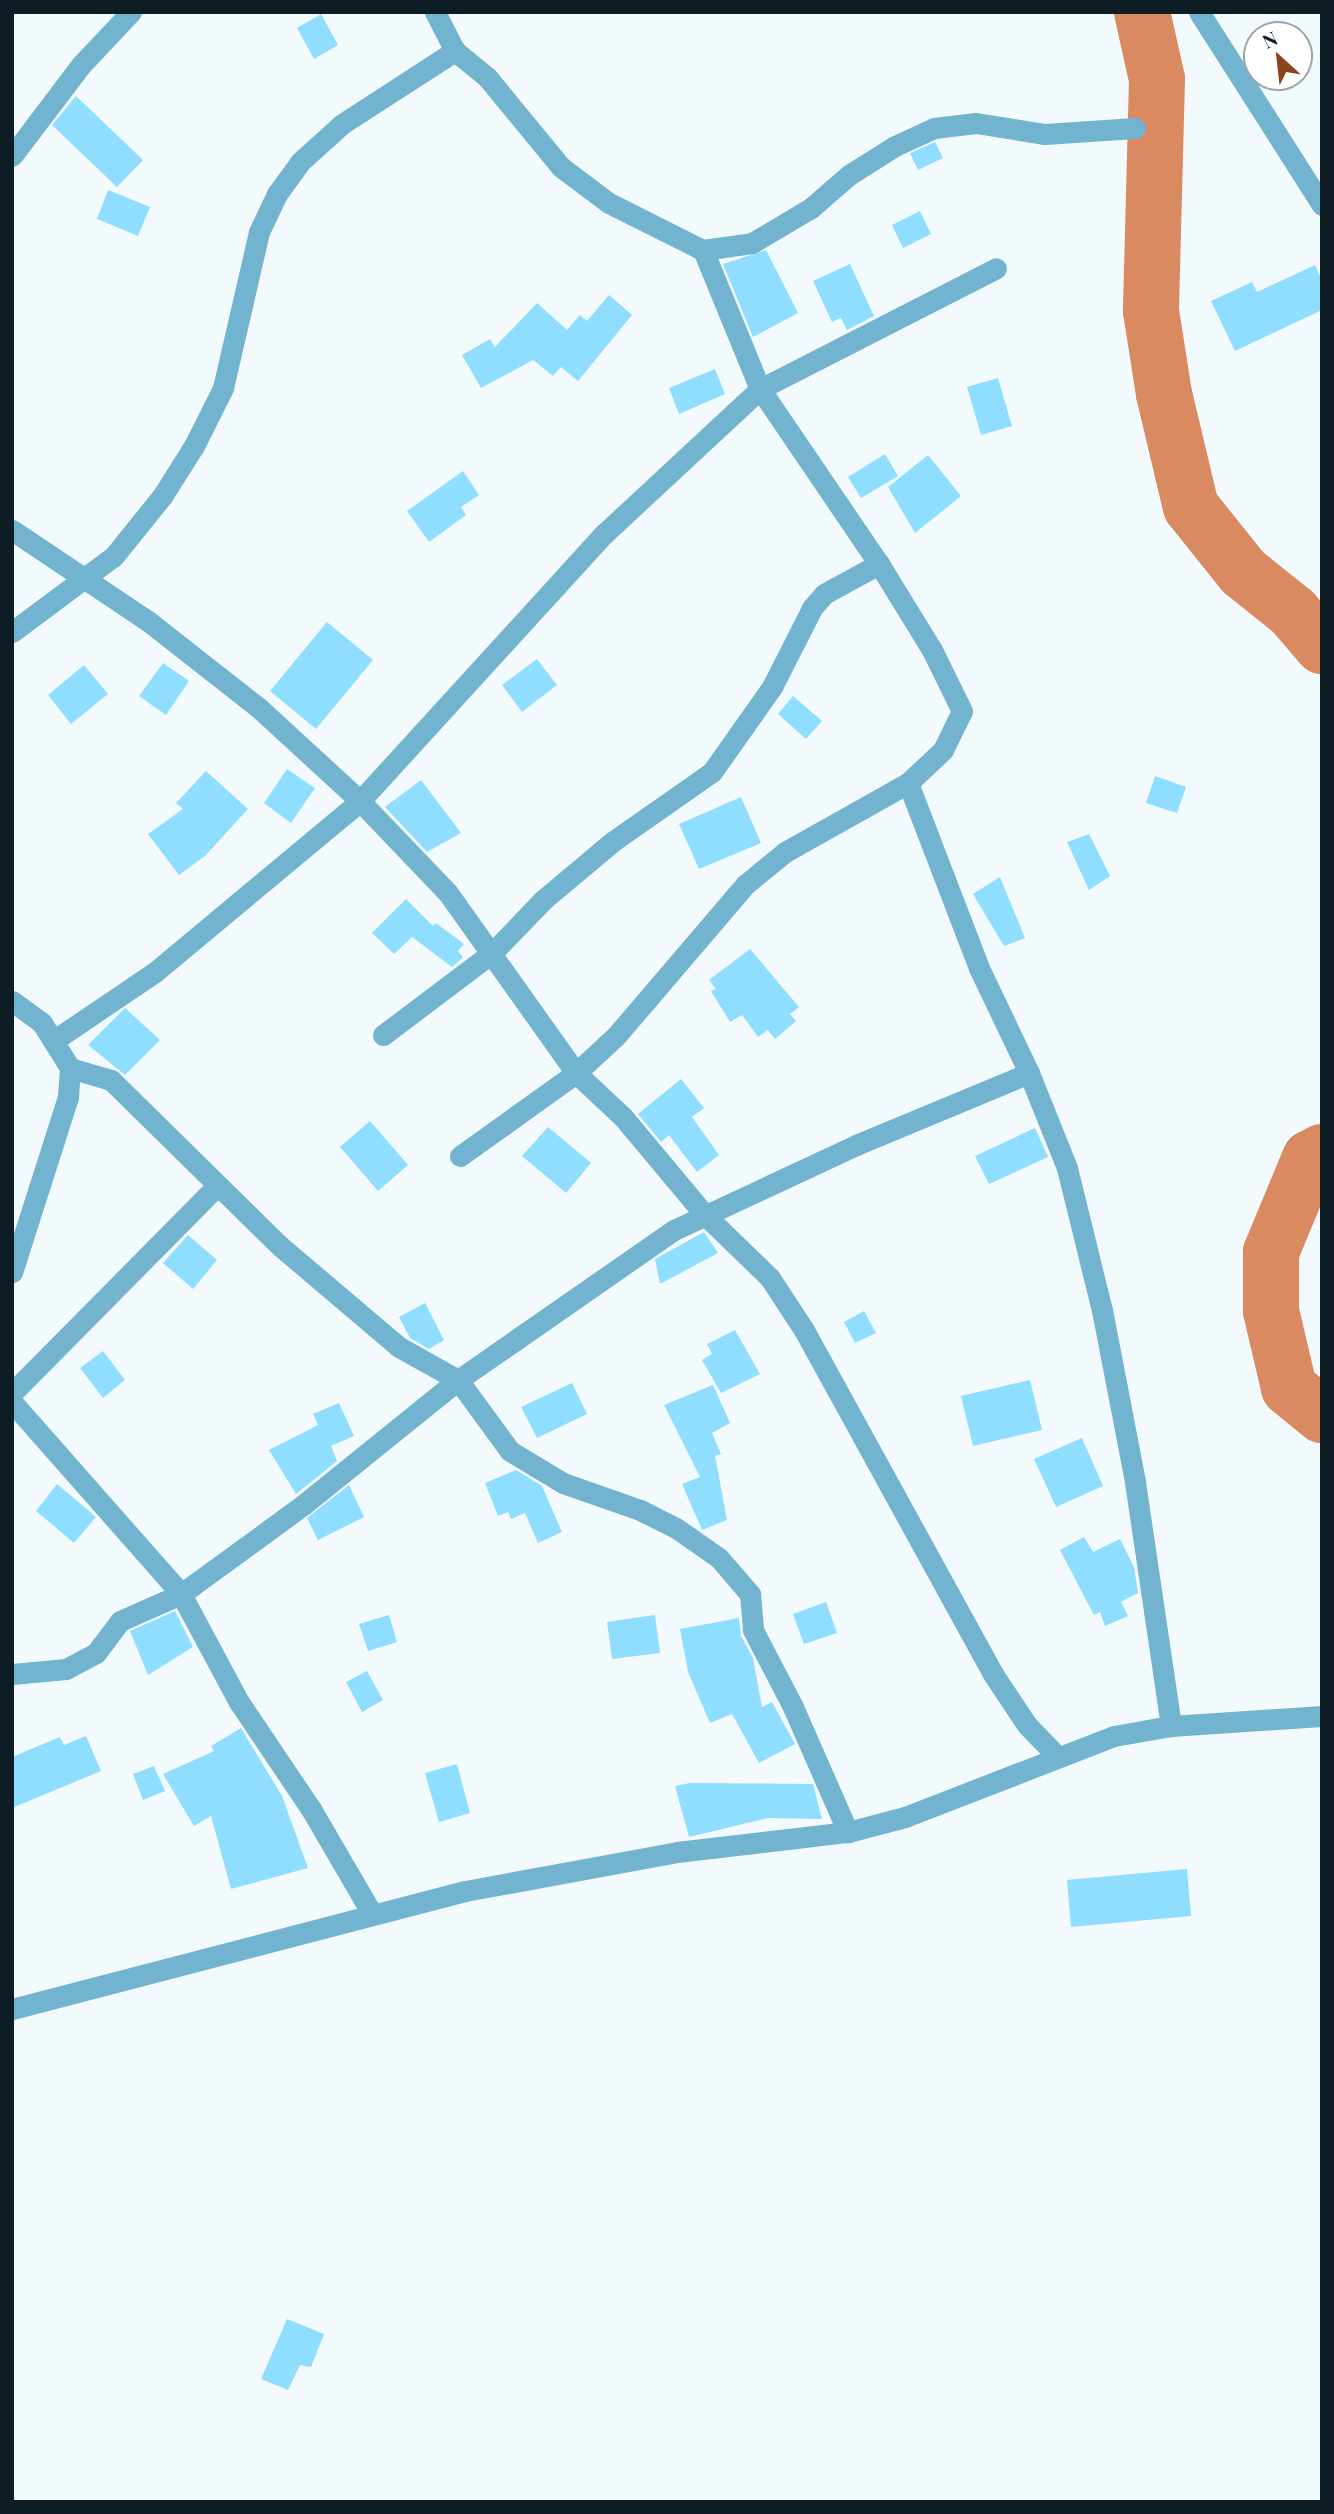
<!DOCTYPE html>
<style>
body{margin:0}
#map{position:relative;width:1334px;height:2514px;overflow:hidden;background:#f3fafe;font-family:"Playfair Display",serif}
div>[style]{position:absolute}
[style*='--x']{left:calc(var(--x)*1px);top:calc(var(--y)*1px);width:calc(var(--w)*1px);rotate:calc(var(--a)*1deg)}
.river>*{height:56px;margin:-28px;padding:0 28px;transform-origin:28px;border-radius:28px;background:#da8a61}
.building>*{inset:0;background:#8fdeff}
.street>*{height:21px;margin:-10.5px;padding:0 10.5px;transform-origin:10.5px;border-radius:10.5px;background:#72b4cf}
span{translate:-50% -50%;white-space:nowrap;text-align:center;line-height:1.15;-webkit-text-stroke:6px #fff;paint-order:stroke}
.frame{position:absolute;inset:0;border:14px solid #0e1d23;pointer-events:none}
.north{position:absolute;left:1243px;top:21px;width:70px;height:70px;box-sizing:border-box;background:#fff;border:2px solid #9fa5a7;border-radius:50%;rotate:333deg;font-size:19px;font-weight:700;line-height:28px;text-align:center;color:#0e1d23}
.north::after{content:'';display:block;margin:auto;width:24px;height:32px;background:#8b451e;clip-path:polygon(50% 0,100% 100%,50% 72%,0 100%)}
</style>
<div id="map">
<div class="river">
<div style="--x:1142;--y:12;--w:69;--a:77.4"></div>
<div style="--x:1157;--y:79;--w:232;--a:91.5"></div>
<div style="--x:1151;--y:311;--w:84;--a:81.1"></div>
<div style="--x:1164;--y:394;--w:116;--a:76.6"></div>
<div style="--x:1191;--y:507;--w:83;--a:51.3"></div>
<div style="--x:1243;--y:572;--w:64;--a:38.7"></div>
<div style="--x:1293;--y:612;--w:45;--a:49.5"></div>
<div style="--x:1322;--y:1152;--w:13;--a:153"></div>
<div style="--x:1310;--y:1158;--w:102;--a:112.5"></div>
<div style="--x:1271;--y:1252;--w:59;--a:90"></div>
<div style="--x:1271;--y:1311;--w:79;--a:76.8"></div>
<div style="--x:1289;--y:1388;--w:43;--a:39.3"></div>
</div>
<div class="building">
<div style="clip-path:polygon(321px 14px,338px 45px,314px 59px,297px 28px)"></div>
<div style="clip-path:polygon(76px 96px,143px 160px,117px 187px,52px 125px)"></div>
<div style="clip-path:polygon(935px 142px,943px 158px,918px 170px,910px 153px)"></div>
<div style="clip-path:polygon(108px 190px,150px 207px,138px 236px,97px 219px)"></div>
<div style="clip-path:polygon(920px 211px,931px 234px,903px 248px,892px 225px)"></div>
<div style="clip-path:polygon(766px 250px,798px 313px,753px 337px,723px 264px)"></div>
<div style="clip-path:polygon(850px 264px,874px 316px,847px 330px,841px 318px,832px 322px,813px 281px)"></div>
<div style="clip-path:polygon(1315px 265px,1322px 280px,1322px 310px,1235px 351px,1211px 301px,1252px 282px,1257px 292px)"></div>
<div style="clip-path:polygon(609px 295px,632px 315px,578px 381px,561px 367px,553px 376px,533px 360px,481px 388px,462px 355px,490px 339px,495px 347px,537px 303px,567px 330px,580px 315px,587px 321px)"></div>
<div style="clip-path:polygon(715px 369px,725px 394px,679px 414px,669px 388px)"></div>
<div style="clip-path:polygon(998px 378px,1012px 426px,981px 435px,967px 387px)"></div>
<div style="clip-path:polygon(885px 454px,898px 476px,861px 498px,848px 477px)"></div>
<div style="clip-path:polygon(928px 455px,961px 496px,915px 533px,888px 487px)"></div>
<div style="clip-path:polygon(463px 471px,479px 495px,461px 507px,466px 515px,429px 542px,407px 511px)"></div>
<div style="clip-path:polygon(327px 622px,373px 660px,316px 729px,270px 691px)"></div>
<div style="clip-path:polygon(537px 659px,557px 685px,522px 712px,502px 685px)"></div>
<div style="clip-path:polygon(163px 663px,189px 681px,166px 715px,139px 696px)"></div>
<div style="clip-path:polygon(84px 665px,108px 694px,71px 724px,48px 695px)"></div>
<div style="clip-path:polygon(793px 696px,822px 721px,806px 739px,778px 714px)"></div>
<div style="clip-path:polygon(287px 769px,315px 788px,291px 823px,264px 803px)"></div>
<div style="clip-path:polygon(206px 771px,248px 809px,205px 856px,179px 875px,148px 834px,183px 809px,176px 803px)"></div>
<div style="clip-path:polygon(1155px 776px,1186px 787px,1177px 813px,1146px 803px)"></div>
<div style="clip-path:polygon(421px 780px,461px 833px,427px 852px,385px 807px)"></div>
<div style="clip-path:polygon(741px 797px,761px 843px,699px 869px,679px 824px)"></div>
<div style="clip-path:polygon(1089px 834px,1110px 876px,1089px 890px,1067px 842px)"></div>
<div style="clip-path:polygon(1000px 877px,1025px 938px,1004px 946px,973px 894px)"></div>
<div style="clip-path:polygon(406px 899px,433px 926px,436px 923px,464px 944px,458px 951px,463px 957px,460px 960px,452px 967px,412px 937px,394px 954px,372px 933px)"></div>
<div style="clip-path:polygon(750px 949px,799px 1007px,790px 1014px,796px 1021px,775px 1039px,768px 1030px,758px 1037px,742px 1015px,730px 1022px,711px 991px,716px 989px,709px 980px)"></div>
<div style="clip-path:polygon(125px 1008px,160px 1040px,125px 1075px,88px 1045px)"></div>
<div style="clip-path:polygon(681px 1079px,704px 1108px,692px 1117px,719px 1155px,697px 1172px,669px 1135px,661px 1142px,638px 1114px)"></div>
<div style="clip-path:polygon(370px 1121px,408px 1165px,378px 1191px,340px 1147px)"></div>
<div style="clip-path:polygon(548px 1127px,591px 1163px,566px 1193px,522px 1156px)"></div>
<div style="clip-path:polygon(1035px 1128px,1048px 1157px,989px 1184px,975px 1156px)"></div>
<div style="clip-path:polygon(704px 1232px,718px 1253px,660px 1284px,655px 1259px)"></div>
<div style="clip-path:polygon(188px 1235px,217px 1260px,193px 1289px,163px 1263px)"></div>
<div style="clip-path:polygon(425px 1303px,444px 1340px,429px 1349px,410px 1338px,399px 1317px)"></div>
<div style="clip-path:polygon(864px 1311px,876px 1333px,855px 1343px,844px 1322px)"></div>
<div style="clip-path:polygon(735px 1330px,760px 1374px,721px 1393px,702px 1360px,712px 1354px,707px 1344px)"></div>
<div style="clip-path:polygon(103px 1351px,125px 1380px,103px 1398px,80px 1368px)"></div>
<div style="clip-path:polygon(1030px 1380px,1042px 1430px,973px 1446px,961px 1396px)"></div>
<div style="clip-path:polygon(572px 1383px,587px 1414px,537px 1438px,521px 1407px)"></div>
<div style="clip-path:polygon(713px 1385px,730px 1423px,712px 1433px,721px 1454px,715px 1456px,727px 1520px,702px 1530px,682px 1484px,700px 1477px,664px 1405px)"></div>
<div style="clip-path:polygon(339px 1403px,354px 1436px,331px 1446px,337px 1461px,296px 1494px,269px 1450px,318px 1425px,313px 1414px)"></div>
<div style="clip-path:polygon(1082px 1438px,1103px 1486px,1056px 1507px,1034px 1459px)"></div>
<div style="clip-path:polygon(516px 1470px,542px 1486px,562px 1532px,538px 1543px,525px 1513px,511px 1519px,508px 1512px,498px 1516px,485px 1483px)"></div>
<div style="clip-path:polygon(57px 1484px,96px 1517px,74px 1543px,36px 1511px)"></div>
<div style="clip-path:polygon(349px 1485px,364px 1517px,318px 1540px,307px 1518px)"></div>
<div style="clip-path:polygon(1084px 1537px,1093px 1552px,1120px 1539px,1134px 1567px,1138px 1593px,1121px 1602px,1128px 1616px,1105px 1626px,1100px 1612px,1094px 1615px,1060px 1550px)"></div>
<div style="clip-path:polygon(826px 1602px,837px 1633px,804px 1644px,793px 1614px)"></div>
<div style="clip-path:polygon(175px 1611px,193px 1647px,148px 1675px,130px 1631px)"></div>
<div style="clip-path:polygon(389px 1615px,397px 1642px,368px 1651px,359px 1624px)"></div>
<div style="clip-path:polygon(655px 1615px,660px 1653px,612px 1659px,607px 1622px)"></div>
<div style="clip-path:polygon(739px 1618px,741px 1636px,753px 1658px,762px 1707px,772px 1702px,795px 1744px,759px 1763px,732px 1714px,710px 1723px,688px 1672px,680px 1629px)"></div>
<div style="clip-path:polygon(367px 1671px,383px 1700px,362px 1712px,346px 1682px)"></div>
<div style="clip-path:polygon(241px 1728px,282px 1796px,308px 1868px,231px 1889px,211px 1816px,194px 1826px,163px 1774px,214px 1751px,211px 1746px)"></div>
<div style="clip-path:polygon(86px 1736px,101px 1771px,12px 1808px,12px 1757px,60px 1737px,64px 1745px)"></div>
<div style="clip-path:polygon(457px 1764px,470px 1813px,439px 1822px,425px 1773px)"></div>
<div style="clip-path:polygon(154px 1766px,165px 1791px,143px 1800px,133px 1774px)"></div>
<div style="clip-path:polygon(690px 1783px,813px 1784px,822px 1819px,768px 1818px,689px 1837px,675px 1786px)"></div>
<div style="clip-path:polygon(1187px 1869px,1191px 1916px,1071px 1927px,1067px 1880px)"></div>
<div style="clip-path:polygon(287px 2319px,324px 2334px,311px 2367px,300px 2365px,288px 2390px,261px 2379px)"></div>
</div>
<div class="street">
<div style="--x:435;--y:12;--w:44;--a:62.9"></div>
<div style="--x:455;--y:51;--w:41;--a:39.1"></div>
<div style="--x:487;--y:77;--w:117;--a:50.6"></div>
<div style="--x:561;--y:167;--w:60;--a:36.9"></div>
<div style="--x:609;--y:203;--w:105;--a:26.6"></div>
<div style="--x:703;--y:250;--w:49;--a:-8.1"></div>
<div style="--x:752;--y:243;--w:69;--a:-30.7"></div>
<div style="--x:811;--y:208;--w:50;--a:-41"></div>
<div style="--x:849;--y:175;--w:54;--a:-32.2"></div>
<div style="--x:895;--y:146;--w:43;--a:-24.8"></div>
<div style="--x:934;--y:128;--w:42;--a:-6.8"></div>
<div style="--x:976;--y:123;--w:70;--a:9.1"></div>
<div style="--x:1045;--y:134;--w:90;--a:-3.8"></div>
<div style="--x:1199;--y:12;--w:229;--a:57.5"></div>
<div style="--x:12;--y:156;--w:114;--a:-52.8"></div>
<div style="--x:81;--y:65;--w:73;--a:-46.7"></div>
<div style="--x:12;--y:530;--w:164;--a:33.8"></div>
<div style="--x:148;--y:621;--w:141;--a:38.1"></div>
<div style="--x:259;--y:708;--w:137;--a:42.6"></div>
<div style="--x:360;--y:801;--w:127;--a:46.3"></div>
<div style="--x:448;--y:893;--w:221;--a:54.6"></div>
<div style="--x:576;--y:1073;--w:64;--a:43.1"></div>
<div style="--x:623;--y:1117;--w:126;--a:50.1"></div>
<div style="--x:704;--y:1214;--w:92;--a:44.1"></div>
<div style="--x:770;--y:1278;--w:62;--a:56.8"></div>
<div style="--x:804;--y:1330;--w:393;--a:61.2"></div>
<div style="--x:993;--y:1674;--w:61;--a:56.3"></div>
<div style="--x:1027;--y:1725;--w:42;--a:46"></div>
<div style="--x:12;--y:632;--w:127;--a:-36.7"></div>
<div style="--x:114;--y:556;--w:78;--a:-51.2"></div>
<div style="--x:163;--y:495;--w:58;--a:-57.7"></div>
<div style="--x:194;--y:446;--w:65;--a:-63.4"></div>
<div style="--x:223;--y:388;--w:160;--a:-77"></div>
<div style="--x:259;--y:232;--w:42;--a:-64.7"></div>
<div style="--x:277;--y:194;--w:39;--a:-54"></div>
<div style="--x:300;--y:162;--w:57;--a:-42.1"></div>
<div style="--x:342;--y:124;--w:135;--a:-32.9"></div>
<div style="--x:908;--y:783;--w:198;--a:69"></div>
<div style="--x:979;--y:968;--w:116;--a:64.5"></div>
<div style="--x:1029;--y:1073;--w:102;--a:68.2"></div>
<div style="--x:1067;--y:1168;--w:146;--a:76.2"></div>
<div style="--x:1102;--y:1310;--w:175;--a:79.1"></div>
<div style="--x:1135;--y:1482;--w:247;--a:81.6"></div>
<div style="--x:12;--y:1001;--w:37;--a:36"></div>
<div style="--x:42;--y:1023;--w:53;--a:58.1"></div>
<div style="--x:70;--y:1068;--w:29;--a:94"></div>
<div style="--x:68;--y:1097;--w:184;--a:107.7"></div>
<div style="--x:383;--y:1035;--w:138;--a:-37"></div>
<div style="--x:493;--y:952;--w:72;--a:-46.1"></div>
<div style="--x:543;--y:900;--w:90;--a:-40"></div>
<div style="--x:612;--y:842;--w:122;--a:-35"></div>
<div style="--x:712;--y:772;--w:104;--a:-54.8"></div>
<div style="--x:772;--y:687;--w:89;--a:-63.1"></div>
<div style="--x:812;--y:608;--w:18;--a:-49"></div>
<div style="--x:824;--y:594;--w:63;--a:-28.6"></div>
<div style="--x:56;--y:1039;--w:120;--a:-34.1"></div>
<div style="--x:155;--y:972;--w:267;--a:-39.8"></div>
<div style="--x:360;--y:801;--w:363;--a:-47.6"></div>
<div style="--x:605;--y:533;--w:212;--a:-42.9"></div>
<div style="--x:760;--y:389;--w:265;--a:-27.1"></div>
<div style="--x:70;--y:1068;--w:43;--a:16.3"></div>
<div style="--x:111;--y:1080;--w:237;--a:44.5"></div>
<div style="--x:280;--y:1246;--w:156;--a:40.3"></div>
<div style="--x:399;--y:1347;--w:68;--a:29.2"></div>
<div style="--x:458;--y:1380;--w:88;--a:53.8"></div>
<div style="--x:510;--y:1451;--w:62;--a:31.1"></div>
<div style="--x:563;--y:1483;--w:82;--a:19.3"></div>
<div style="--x:640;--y:1510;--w:40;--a:26.6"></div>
<div style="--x:676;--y:1528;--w:52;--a:34.9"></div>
<div style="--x:719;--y:1558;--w:48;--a:49.3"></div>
<div style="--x:750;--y:1594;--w:36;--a:85"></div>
<div style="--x:753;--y:1630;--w:87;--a:62.5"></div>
<div style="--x:793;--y:1707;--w:137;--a:66.3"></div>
<div style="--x:460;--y:1156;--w:143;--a:-35.6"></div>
<div style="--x:576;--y:1073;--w:54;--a:-42.8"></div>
<div style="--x:616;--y:1036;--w:200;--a:-49.5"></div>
<div style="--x:746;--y:884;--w:50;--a:-39.4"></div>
<div style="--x:785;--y:852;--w:141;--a:-29.3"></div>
<div style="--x:908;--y:783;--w:48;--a:-43.3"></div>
<div style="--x:943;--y:750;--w:43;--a:-64"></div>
<div style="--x:962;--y:711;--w:68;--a:-116.2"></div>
<div style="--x:932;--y:650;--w:101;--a:-121.6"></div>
<div style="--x:879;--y:564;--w:212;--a:-124.2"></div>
<div style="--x:760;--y:389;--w:150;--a:-112.3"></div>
<div style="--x:12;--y:1393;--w:290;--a:-45.3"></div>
<div style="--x:12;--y:1402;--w:256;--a:48.6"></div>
<div style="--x:181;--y:1594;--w:123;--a:61.8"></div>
<div style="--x:239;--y:1702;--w:129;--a:56.1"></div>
<div style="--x:311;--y:1809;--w:121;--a:59.8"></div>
<div style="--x:12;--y:1674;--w:54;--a:-5.3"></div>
<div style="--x:66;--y:1669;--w:34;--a:-28"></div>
<div style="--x:96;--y:1653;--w:40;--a:-53"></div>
<div style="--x:120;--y:1621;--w:67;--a:-23.9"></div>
<div style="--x:181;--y:1594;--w:151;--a:-36.1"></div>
<div style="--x:303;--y:1505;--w:199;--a:-38.9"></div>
<div style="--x:458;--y:1380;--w:263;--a:-34.8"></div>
<div style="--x:674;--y:1230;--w:201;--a:-25"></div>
<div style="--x:856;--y:1145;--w:187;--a:-22.6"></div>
<div style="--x:12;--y:2009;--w:468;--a:-14.6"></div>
<div style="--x:465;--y:1891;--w:216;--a:-10.4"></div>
<div style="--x:677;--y:1852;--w:172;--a:-6.7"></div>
<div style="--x:848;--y:1832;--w:59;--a:-14.7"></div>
<div style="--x:905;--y:1817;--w:224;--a:-21.2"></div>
<div style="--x:1114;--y:1736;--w:58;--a:-10"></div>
<div style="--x:1171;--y:1726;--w:151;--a:-3.8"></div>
</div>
<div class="frame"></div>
<div class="north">N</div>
</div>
